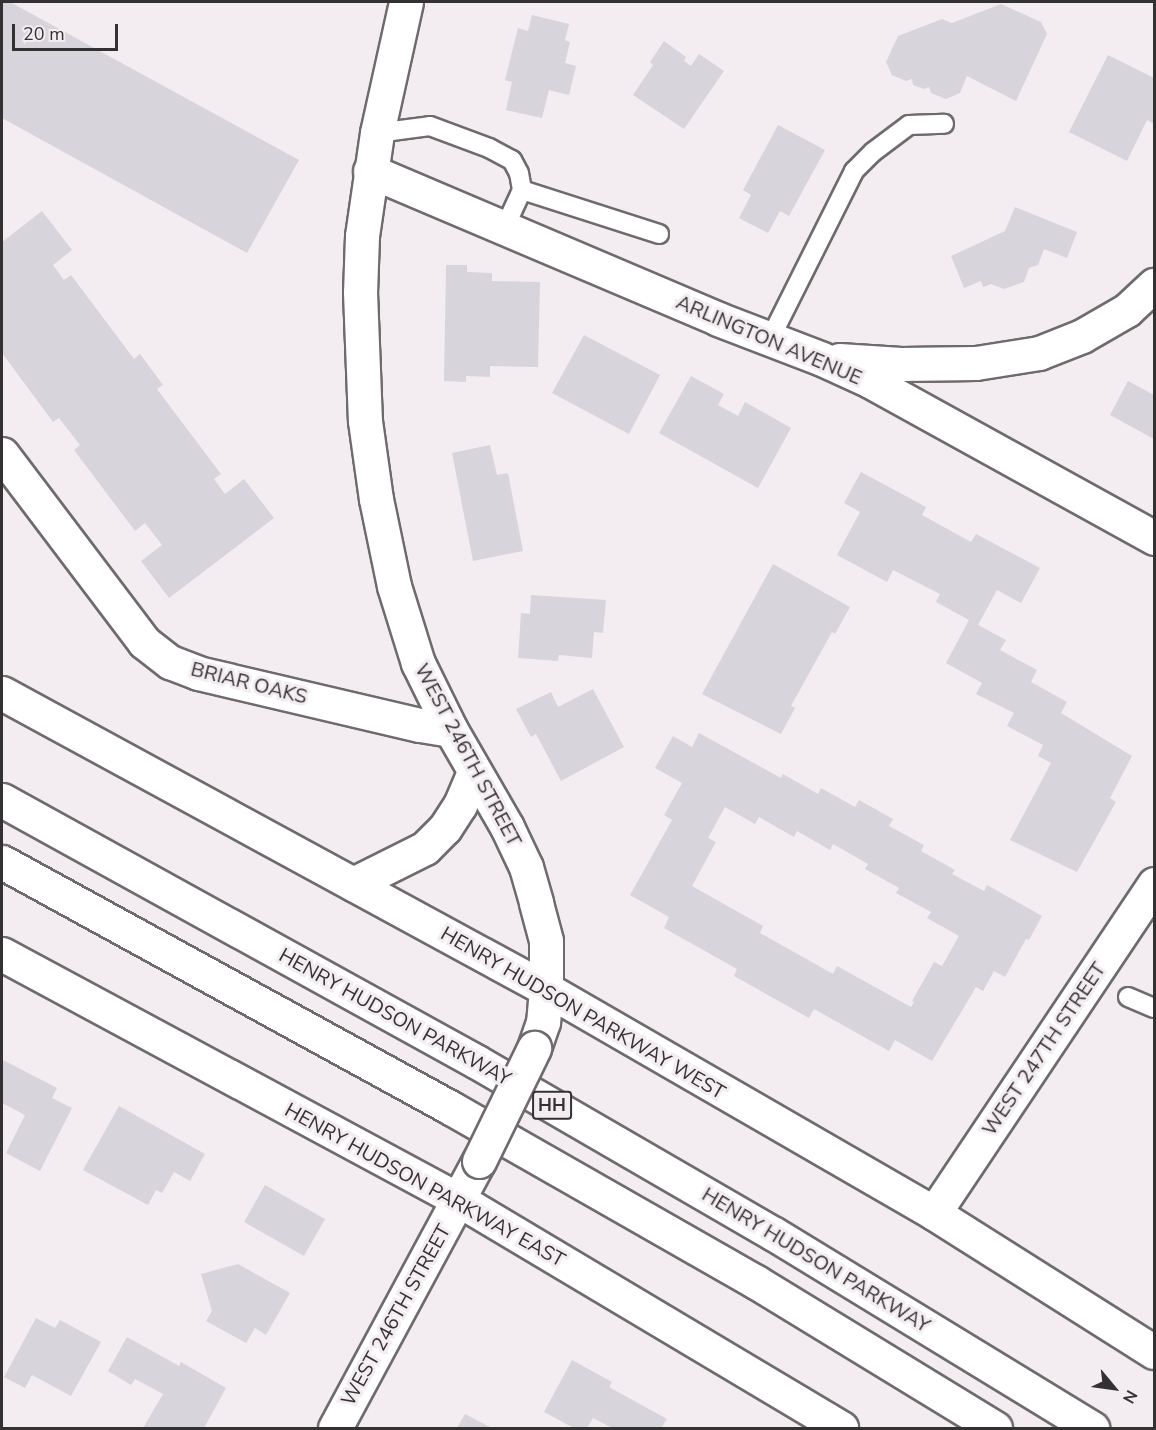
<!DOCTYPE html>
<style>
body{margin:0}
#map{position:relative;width:1156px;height:1430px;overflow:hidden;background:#f3edf1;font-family:"Nunito Sans",sans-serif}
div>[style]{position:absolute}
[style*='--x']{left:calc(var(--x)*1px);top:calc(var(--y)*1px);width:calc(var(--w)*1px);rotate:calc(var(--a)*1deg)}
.building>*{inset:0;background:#d7d4db}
.roads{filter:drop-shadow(2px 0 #6f6a6e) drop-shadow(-2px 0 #6f6a6e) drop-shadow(0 2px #6f6a6e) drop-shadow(0 -2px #6f6a6e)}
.lane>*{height:18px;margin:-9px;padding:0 9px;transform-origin:9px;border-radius:9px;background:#fff}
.street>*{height:33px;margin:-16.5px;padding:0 16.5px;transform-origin:16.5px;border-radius:16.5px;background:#fff}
.secondary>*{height:33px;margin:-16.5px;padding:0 16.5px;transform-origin:16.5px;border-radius:16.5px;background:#fff}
.highway>*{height:33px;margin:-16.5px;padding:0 16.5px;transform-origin:16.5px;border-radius:16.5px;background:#fff}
.bridges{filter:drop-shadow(2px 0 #6f6a6e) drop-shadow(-2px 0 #6f6a6e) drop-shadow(0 2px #6f6a6e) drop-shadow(0 -2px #6f6a6e)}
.street-bridge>*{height:33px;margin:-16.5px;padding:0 16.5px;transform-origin:16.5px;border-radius:16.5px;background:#fff}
span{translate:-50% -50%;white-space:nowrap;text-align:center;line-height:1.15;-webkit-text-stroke:6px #f3edf1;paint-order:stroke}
.shield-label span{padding:2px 4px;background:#f3edf1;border:2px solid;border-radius:4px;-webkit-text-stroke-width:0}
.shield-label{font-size:18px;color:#343133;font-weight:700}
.street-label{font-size:20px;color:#343133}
.frame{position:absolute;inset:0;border:3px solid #343133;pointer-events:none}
.north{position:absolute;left:1084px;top:1358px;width:60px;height:60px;-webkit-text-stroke:4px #f3edf1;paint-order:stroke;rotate:119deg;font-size:16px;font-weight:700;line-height:24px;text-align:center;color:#343133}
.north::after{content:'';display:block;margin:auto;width:21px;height:27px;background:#343133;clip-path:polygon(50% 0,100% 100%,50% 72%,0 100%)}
.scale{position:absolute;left:12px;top:24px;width:106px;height:27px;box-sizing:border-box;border:3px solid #343133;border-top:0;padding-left:8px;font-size:18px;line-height:21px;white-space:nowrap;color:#343133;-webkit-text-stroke:4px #f3edf1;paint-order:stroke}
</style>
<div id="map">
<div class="building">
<div style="clip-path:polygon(2px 2px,10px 2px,299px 160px,247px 253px,2px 118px)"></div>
<div style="clip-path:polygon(1001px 4px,1041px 22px,1047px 34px,1016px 101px,967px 76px,960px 93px,946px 99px,931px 93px,929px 87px,924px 89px,913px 85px,912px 79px,906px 81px,892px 75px,886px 62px,898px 36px,942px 19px,952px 23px)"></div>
<div style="clip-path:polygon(532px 15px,569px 24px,565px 40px,570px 42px,565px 63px,576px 66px,569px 95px,549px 90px,542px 118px,506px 110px,512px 82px,505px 80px,518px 28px,528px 31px)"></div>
<div style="clip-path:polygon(664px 41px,686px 57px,684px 61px,691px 66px,699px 54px,724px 71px,684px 129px,633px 95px,653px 65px,650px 62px)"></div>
<div style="clip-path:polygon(1108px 55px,1154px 78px,1154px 124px,1147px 120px,1127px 161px,1069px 132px)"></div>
<div style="clip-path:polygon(778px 125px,825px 150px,789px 216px,780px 211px,768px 233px,739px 218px,751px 195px,743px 190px)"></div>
<div style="clip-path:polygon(1015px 207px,1077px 232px,1067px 258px,1044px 249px,1038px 265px,1029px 268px,1024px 282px,1004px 289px,991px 284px,983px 287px,981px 281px,964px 288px,951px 256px,1005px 231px)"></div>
<div style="clip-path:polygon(42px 211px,72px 250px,53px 265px,64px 280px,71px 275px,134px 359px,140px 354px,163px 385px,157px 389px,221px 474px,214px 479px,225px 494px,244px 479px,274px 518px,169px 598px,141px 561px,162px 545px,145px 523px,135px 531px,74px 450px,80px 445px,59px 418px,53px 422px,2px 353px,2px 242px)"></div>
<div style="clip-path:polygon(446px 265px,467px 265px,467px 272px,492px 273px,492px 281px,540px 282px,538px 367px,490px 366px,490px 377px,466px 376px,466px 382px,444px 381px)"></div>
<div style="clip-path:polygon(584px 335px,660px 375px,629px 434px,552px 393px)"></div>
<div style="clip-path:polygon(691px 376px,724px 394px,718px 405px,738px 416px,745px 402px,791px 428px,758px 488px,659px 433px)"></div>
<div style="clip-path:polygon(1128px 381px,1154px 395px,1154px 439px,1110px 415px)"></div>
<div style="clip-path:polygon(490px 445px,497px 475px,508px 473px,523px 551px,473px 561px,452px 453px)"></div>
<div style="clip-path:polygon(861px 472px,926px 507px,922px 515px,971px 542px,976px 534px,1040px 568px,1021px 603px,997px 590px,978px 625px,1006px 640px,1000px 650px,1037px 670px,1031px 682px,1067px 702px,1061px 713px,1132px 756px,1110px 798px,1116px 802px,1077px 872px,1010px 840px,1051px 763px,1038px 756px,1043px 745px,1007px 726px,1014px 713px,976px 694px,982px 683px,946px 663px,969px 620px,936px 602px,940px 594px,893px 570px,887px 582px,837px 555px,860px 512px,844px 503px)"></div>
<div style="clip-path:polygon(773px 564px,850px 607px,835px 634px,832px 632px,791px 706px,795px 708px,781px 734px,702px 694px)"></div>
<div style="clip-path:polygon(531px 595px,606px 600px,603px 633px,594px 632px,592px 658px,559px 655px,558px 661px,518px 658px,521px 613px,530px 614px)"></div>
<div style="clip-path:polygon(593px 689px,624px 747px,561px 781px,536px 734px,531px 737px,516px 709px,551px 692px,558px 707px)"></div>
<div style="clip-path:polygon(evenodd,699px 733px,781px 778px,783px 774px,818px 794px,821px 788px,855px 807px,859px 800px,893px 819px,889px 826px,924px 845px,921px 851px,955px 870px,952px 874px,984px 891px,987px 885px,1042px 916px,1029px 940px,1026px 939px,1005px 977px,994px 971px,983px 991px,976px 987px,932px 1061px,895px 1040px,889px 1051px,814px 1009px,809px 1018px,734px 976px,737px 969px,664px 928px,669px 917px,630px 895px,672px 820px,664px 815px,682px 783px,655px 768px,673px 736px,692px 747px,699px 733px,725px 807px,755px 824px,759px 817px,794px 837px,797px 831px,830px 850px,833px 844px,868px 864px,865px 869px,899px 888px,896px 893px,931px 912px,927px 918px,959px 936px,942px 966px,934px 962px,912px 1001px,914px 1002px,911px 1007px,837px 966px,833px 974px,760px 933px,763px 926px,692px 886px,716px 842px,708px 838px,725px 807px)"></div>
<div style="clip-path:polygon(3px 1060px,57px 1088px,52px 1098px,72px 1108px,40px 1171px,6px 1153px,25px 1115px,2px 1103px)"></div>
<div style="clip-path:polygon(119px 1106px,205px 1154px,190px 1181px,174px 1172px,162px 1193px,156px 1190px,148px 1205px,83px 1170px)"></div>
<div style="clip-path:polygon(265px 1185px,325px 1219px,304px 1256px,244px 1222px)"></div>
<div style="clip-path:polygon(238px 1264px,290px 1293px,266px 1335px,255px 1328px,246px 1343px,206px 1321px,212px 1311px,201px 1274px)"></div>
<div style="clip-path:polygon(36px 1318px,55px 1328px,60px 1320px,101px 1342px,71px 1396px,32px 1375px,25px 1388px,4px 1377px)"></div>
<div style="clip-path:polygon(127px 1337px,179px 1366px,181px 1362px,226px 1388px,204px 1428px,143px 1428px,163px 1394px,135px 1379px,131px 1385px,108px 1371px)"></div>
<div style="clip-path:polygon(572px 1360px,612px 1382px,609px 1387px,667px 1419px,661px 1428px,612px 1428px,593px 1418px,587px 1428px,574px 1428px,544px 1412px)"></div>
<div style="clip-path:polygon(465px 1414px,492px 1428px,457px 1428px)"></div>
</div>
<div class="roads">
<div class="lane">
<div style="--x:377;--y:133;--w:53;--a:-7.5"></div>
<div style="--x:430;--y:126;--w:63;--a:20.4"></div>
<div style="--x:489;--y:148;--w:26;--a:28"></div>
<div style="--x:512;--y:160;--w:15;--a:62"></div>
<div style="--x:519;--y:173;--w:17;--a:80"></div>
<div style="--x:522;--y:190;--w:41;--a:114.7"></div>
<div style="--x:522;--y:190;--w:144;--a:17.8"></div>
<div style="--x:770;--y:339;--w:188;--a:-63.4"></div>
<div style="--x:854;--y:171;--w:27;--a:-45"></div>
<div style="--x:873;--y:152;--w:45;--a:-36.9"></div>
<div style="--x:909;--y:125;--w:35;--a:-2"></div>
<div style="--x:1128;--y:997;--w:28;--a:23"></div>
</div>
<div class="street">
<div style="--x:406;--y:2;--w:134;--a:102.5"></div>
<div style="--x:377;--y:133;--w:104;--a:98.3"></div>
<div style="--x:362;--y:236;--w:56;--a:92"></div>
<div style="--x:360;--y:292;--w:129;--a:87.8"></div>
<div style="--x:365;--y:421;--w:79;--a:82"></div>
<div style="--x:376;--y:499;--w:89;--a:78.3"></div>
<div style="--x:394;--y:586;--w:81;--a:72.7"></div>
<div style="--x:418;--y:663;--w:75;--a:63.8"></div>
<div style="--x:451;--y:730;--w:112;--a:60"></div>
<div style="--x:507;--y:827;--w:44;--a:64.6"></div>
<div style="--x:526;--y:867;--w:37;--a:74"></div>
<div style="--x:536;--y:903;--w:39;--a:75"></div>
<div style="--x:546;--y:941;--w:48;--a:90"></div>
<div style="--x:546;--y:989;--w:33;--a:95"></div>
<div style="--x:543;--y:1022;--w:28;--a:109"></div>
<div style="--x:370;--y:171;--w:378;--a:23"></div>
<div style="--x:718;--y:319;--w:111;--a:21"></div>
<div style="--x:822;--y:359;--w:53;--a:24.6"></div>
<div style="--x:870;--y:381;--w:325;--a:28.9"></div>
<div style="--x:839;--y:360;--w:62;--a:3.7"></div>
<div style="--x:901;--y:364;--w:75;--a:-0.8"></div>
<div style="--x:976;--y:363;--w:64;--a:-9"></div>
<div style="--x:1039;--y:353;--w:46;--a:-21.6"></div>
<div style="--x:1082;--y:336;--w:52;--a:-30"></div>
<div style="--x:1127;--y:310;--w:37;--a:-43"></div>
<div style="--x:2;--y:454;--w:236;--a:52.9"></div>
<div style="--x:144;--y:642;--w:33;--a:38"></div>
<div style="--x:170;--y:662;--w:30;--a:21"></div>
<div style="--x:198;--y:673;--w:228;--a:13.2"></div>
<div style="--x:420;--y:725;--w:31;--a:9"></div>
<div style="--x:934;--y:1213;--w:396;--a:-56.2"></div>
<div style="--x:335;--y:1428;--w:303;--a:-61.7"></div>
</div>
<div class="secondary">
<div style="--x:2;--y:693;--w:619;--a:28.55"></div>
<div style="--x:546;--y:989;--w:448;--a:30"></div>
<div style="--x:934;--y:1213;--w:260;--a:32.3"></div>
<div style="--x:353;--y:884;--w:80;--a:-26.6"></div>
<div style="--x:425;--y:848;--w:28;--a:-45"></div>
<div style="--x:445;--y:828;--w:27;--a:-57"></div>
<div style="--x:460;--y:805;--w:36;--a:-67"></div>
<div style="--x:2;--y:954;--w:519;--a:28.29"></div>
<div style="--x:459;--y:1200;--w:445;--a:30.8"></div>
</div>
<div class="highway">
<div style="--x:2;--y:800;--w:542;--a:28.88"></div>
<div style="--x:477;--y:1062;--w:343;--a:30.1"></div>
<div style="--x:774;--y:1234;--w:373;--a:31.4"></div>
<div style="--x:2;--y:862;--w:512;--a:28.72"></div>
<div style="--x:451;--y:1108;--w:351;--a:29.7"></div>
<div style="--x:756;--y:1282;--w:280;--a:31.4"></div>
</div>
</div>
<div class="bridges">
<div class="street-bridge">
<div style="--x:479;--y:1161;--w:126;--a:-64"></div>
</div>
</div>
<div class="shield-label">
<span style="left:552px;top:1105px">HH</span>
</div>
<div class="street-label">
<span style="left:769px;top:340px;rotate:23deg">ARLINGTON AVENUE</span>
<span style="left:249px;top:683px;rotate:14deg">BRIAR OAKS</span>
<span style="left:468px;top:755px;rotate:62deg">WEST 246TH STREET</span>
<span style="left:583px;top:1013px;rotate:30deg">HENRY HUDSON PARKWAY WEST</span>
<span style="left:395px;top:1017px;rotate:29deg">HENRY HUDSON PARKWAY</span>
<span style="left:1044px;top:1049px;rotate:-56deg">WEST 247TH STREET</span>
<span style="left:425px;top:1185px;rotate:29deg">HENRY HUDSON PARKWAY EAST</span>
<span style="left:816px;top:1260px;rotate:31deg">HENRY HUDSON PARKWAY</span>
<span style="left:396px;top:1315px;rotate:-61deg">WEST 246TH STREET</span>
</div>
<div class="frame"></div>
<div class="north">N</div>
<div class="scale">20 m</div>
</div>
